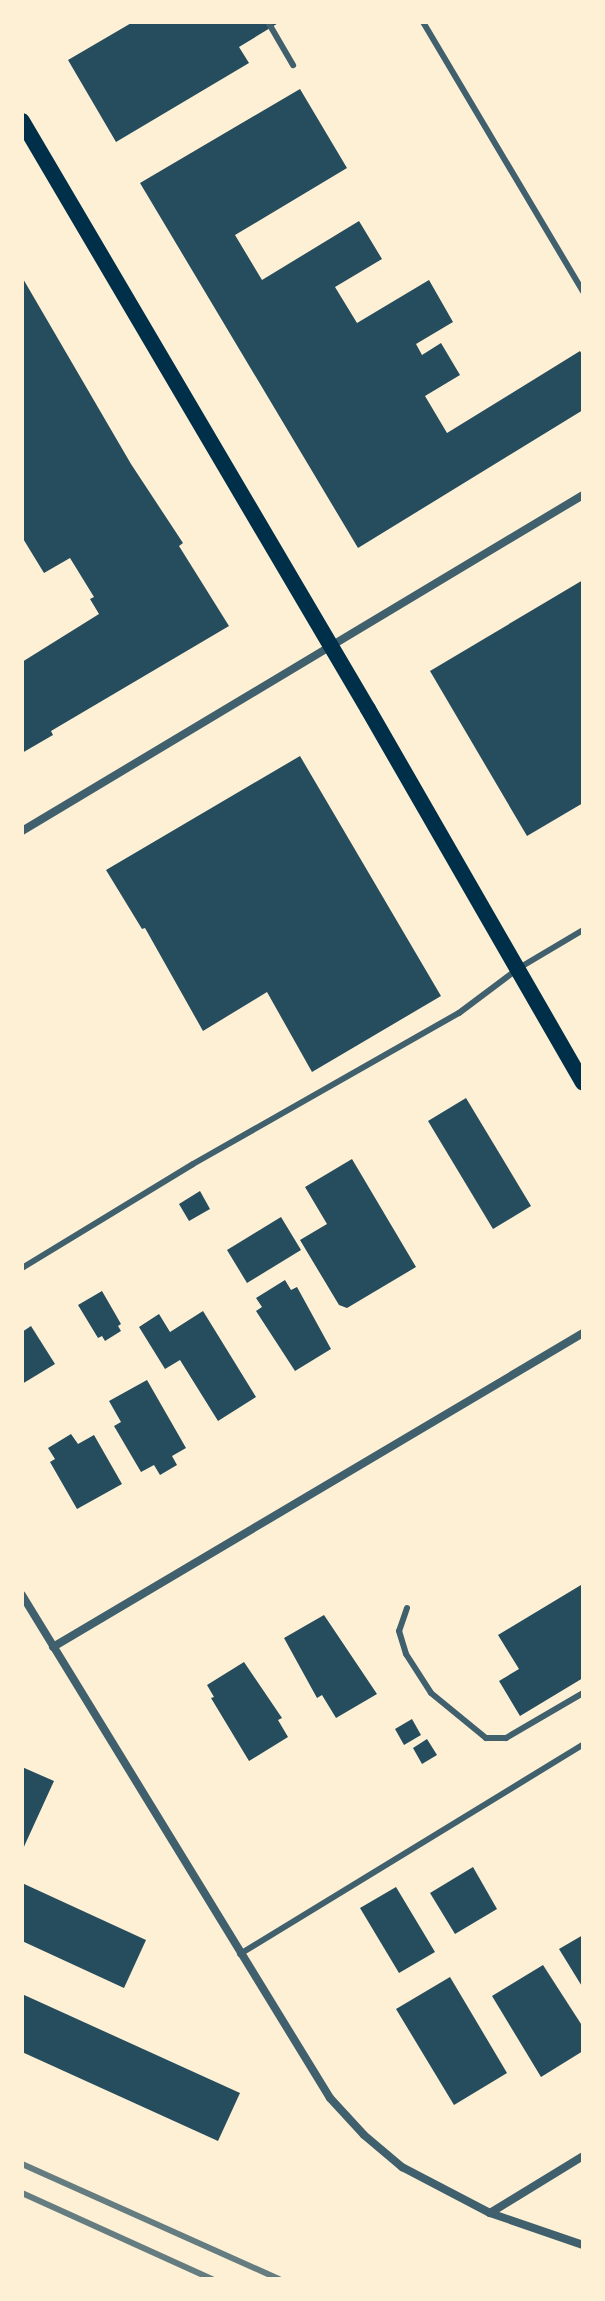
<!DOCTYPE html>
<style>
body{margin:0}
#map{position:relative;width:605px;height:2301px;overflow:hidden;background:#fdf0d5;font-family:"Source Sans 3",sans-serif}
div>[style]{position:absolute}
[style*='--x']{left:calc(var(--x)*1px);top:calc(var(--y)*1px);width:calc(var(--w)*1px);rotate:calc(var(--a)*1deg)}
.building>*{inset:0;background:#264d5e}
.service>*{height:6px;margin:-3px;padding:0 3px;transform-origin:3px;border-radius:3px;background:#3f606c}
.minor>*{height:8px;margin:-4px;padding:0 4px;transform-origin:4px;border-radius:4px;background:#3f606c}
.secondary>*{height:16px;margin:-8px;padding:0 8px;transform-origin:8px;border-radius:8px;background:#003049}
.rail>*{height:6px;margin:-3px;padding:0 3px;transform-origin:3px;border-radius:3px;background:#657d81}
span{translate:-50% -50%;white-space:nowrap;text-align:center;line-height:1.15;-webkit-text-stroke:6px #fdf0d5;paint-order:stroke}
.frame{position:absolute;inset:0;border:24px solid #fdf0d5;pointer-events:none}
</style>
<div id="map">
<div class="building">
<div style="clip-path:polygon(133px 22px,280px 22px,239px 47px,249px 63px,116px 142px,68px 60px)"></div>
<div style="clip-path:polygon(300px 89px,347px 168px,235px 235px,262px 280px,359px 221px,382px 259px,335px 287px,357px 323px,429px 280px,453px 322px,416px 344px,422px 355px,441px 343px,460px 375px,425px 396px,447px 433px,580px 351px,583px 356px,583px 410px,358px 548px,140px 183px)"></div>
<div style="clip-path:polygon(22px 277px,131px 464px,183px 543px,179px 546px,229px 626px,51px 731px,53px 735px,22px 753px,22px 662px,99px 614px,90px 599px,94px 597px,70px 558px,44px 573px,22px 537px)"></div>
<div style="clip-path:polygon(583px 580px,583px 803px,527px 836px,430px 671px)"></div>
<div style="clip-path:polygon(300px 756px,441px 996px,312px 1072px,267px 992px,203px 1031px,145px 928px,142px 929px,106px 870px)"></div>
<div style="clip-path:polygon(466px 1098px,531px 1206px,493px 1229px,428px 1121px)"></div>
<div style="clip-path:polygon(352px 1159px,416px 1267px,347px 1308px,339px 1305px,300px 1240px,327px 1224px,305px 1187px)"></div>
<div style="clip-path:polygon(200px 1191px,210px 1209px,189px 1221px,179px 1204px)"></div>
<div style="clip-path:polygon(281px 1217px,301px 1250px,247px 1283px,227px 1250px)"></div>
<div style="clip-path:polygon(285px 1280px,291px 1290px,297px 1287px,331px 1349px,295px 1371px,256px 1311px,262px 1307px,256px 1298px)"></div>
<div style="clip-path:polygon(102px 1291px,121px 1324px,118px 1326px,121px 1331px,105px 1341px,102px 1336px,98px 1338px,78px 1305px)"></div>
<div style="clip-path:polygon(203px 1311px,256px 1397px,218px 1421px,180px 1360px,165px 1369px,139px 1327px,159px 1314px,170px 1332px)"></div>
<div style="clip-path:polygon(31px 1326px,55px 1364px,22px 1384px,22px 1332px)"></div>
<div style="clip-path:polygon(147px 1380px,186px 1448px,172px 1456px,177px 1465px,160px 1475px,154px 1465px,141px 1472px,114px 1426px,121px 1422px,109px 1401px)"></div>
<div style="clip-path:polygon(71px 1434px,78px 1444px,94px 1435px,122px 1484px,77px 1509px,50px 1462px,55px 1459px,48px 1448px)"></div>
<div style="clip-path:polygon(581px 1585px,583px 1678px,520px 1716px,499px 1681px,519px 1669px,498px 1635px)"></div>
<div style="clip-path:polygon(324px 1615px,377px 1694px,336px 1718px,322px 1695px,317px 1698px,284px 1638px)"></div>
<div style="clip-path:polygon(244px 1662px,282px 1718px,278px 1720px,288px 1737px,249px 1761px,211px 1698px,214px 1697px,207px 1685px)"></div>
<div style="clip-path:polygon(412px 1719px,421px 1735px,404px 1745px,395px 1729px)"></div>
<div style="clip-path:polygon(427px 1739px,437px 1755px,422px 1764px,413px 1748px)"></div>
<div style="clip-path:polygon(22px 1767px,54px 1781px,22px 1851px)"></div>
<div style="clip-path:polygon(473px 1867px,497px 1909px,455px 1934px,430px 1893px)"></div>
<div style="clip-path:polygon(22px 1883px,146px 1940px,124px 1988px,22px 1941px)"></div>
<div style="clip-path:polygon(396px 1887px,435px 1952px,399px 1973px,360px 1908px)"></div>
<div style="clip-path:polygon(583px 1935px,583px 1988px,559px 1949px)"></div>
<div style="clip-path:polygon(543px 1965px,583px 2027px,583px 2051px,541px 2077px,492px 1996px)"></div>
<div style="clip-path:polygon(450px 1977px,507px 2073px,454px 2105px,396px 2009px)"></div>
<div style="clip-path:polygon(22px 1994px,240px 2093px,218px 2141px,22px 2052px)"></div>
</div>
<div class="service">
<div style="--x:268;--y:22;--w:50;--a:59.8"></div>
<div style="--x:423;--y:22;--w:314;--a:59.3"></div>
<div style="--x:22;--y:1268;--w:200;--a:-31.3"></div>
<div style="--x:193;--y:1164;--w:306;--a:-29.6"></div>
<div style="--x:459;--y:1013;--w:75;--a:-36.9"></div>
<div style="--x:519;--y:968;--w:74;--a:-30.7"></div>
<div style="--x:407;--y:1608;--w:24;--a:109"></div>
<div style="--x:399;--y:1631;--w:24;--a:73"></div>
<div style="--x:406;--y:1654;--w:46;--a:57.3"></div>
<div style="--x:431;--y:1693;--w:71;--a:39.3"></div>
<div style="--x:486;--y:1738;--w:20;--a:0"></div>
<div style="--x:506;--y:1738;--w:89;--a:-30.3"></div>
<div style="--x:240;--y:1954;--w:402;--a:-31.4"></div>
</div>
<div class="minor">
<div style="--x:22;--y:831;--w:654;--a:-30.92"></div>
<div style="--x:22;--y:1595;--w:590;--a:58.52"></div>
<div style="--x:330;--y:2098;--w:50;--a:47.4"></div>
<div style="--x:364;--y:2135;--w:50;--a:40.1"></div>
<div style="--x:402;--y:2167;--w:99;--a:27.6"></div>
<div style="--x:490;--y:2213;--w:98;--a:19"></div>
<div style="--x:53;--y:1647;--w:616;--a:-30.64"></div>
<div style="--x:490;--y:2213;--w:109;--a:-31.5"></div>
</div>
<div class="secondary">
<div style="--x:22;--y:121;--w:682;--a:59.53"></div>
<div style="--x:368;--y:709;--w:431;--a:60.1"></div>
</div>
<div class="rail">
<div style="--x:22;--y:2164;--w:282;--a:24.1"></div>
<div style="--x:22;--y:2193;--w:209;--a:24.4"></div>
</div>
<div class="frame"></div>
</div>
